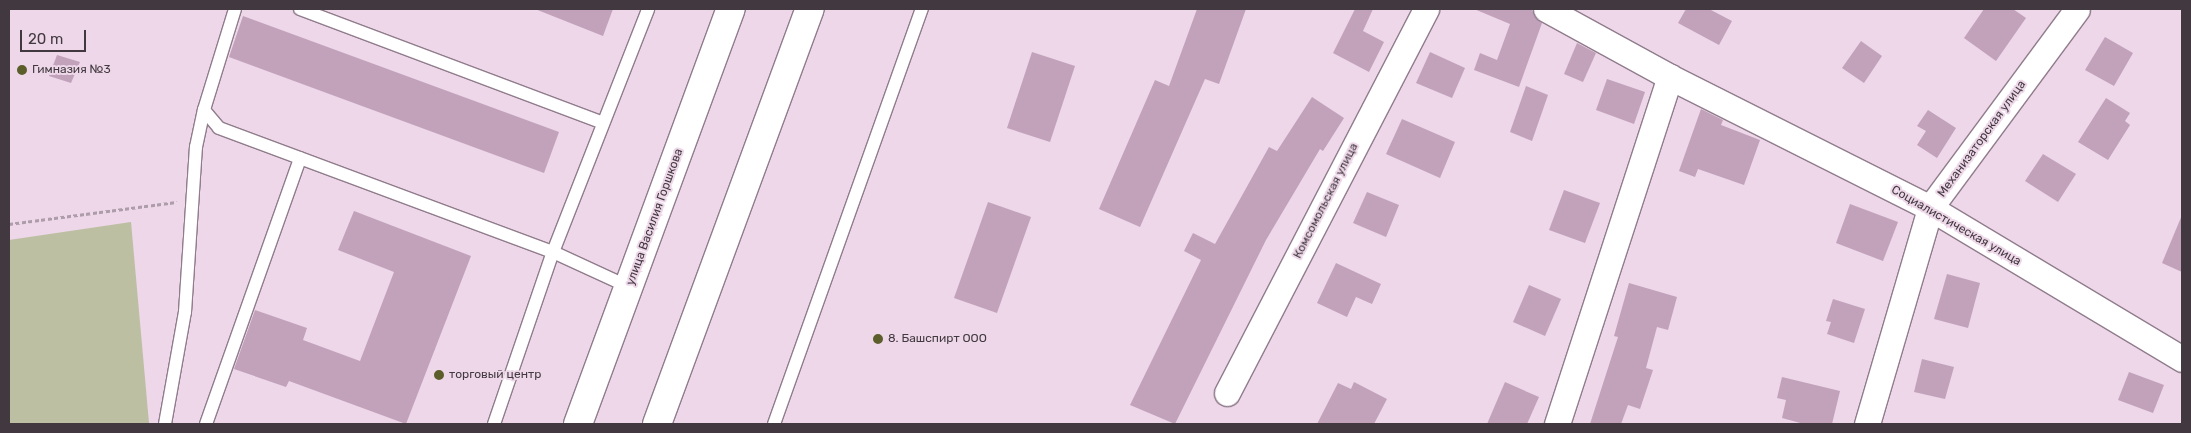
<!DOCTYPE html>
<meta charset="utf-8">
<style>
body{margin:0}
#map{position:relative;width:2191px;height:433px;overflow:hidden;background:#edd7e8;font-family:Rubik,sans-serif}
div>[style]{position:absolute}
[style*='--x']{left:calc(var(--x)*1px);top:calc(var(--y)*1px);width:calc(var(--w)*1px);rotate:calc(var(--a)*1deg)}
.green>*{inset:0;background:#bcbfa1}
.building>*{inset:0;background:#c2a2bb}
.path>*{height:3px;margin-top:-1.5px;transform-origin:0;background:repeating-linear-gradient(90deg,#ad9ca9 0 4px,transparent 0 6.5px)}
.roads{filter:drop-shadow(1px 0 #907c8c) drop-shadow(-1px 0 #907c8c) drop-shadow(0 1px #907c8c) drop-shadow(0 -1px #907c8c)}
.service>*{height:12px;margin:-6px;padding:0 6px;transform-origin:6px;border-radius:6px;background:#fff}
.minor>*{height:25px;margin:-12.5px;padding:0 12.5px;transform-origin:12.5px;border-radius:12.5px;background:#fff}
.secondary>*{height:28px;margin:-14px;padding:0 14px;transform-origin:14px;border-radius:14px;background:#fff}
.dots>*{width:14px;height:14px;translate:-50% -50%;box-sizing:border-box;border:2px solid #edd7e8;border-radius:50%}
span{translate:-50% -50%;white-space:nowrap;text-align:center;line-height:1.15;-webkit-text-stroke:4px #edd7e8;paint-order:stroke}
.poi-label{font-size:12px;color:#423940}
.left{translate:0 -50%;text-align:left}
.street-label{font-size:12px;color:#423940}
.frame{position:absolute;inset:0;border:10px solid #423940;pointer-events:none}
.scale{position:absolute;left:20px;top:30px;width:66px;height:22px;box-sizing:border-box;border:2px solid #423940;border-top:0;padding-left:6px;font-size:15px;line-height:18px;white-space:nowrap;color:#423940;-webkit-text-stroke:4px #edd7e8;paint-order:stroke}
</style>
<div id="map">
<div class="green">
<div style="clip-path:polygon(131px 222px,149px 423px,9px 424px,9px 240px)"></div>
</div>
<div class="building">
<div style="clip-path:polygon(535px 9px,613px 9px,603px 36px)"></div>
<div style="clip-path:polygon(1197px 9px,1246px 9px,1219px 84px,1205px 79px,1140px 227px,1099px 209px,1155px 80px,1169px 86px)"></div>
<div style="clip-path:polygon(1355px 9px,1373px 9px,1363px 31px,1384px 42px,1369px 72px,1333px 53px)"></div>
<div style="clip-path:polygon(1474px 9px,1531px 9px,1542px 23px,1519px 87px,1474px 70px,1480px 53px,1497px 60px,1510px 24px)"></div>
<div style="clip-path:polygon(1686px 9px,1709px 9px,1732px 21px,1719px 45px,1678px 23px)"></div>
<div style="clip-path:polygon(1984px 9px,2013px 9px,2026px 18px,1996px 61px,1964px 38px)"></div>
<div style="clip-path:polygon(243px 16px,559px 132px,544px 173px,229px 57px)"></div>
<div style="clip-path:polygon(2105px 37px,2133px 53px,2114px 86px,2085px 70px)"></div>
<div style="clip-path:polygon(1861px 41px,1882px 56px,1864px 83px,1842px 68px)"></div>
<div style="clip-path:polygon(1577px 43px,1596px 53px,1583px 82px,1564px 74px)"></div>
<div style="clip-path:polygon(1032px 52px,1075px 66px,1050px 142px,1007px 128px)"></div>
<div style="clip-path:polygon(1430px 52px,1465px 68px,1452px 98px,1416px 83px)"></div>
<div style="clip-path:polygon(57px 55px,80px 62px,71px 83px,49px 76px)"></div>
<div style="clip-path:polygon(1607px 79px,1645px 92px,1634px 124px,1596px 110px)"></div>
<div style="clip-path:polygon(1526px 86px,1548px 95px,1532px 141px,1510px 132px)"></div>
<div style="clip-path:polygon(1312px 97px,1344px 118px,1323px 151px,1320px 149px,1266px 240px,1175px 424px,1130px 405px,1201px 260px,1184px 251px,1193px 233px,1215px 244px,1269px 147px,1277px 151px)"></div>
<div style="clip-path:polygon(2106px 98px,2130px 113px,2125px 121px,2130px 125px,2108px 160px,2078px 142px)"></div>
<div style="clip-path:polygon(1701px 109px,1723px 120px,1721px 125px,1760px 140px,1744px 185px,1698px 169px,1695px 177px,1679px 171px)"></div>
<div style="clip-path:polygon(1928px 110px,1956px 128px,1937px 158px,1917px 145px,1926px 131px,1917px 126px)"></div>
<div style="clip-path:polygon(1402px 119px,1455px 142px,1440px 178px,1386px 154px)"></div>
<div style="clip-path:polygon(2043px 154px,2076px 174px,2058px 202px,2025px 181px)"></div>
<div style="clip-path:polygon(1564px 190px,1600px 203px,1585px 243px,1549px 230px)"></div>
<div style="clip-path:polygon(1367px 192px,1399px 205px,1386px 237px,1353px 223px)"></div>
<div style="clip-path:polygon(988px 202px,1031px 217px,997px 313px,954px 298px)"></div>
<div style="clip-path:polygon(1850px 204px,1898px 222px,1883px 261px,1836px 243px)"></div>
<div style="clip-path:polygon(354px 211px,471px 256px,406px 424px,289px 381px,286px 387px,234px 369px,255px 310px,307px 328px,303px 340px,360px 361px,394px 272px,338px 250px)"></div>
<div style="clip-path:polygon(2182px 215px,2182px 272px,2162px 263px)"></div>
<div style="clip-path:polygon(1336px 263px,1381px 284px,1372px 304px,1356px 297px,1347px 317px,1317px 303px)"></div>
<div style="clip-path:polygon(1947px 274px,1980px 283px,1968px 328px,1934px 319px)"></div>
<div style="clip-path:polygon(1629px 283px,1677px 297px,1668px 330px,1657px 327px,1646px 368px,1653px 370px,1640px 409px,1628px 405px,1621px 424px,1590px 424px,1618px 337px,1614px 336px)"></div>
<div style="clip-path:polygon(1529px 285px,1561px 299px,1545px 336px,1513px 322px)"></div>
<div style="clip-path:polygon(1833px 299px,1865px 309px,1854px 343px,1827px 334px,1831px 322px,1826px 321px)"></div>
<div style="clip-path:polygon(1922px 359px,1954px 367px,1945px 399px,1914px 392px)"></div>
<div style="clip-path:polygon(2129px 372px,2164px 385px,2153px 413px,2118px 400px)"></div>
<div style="clip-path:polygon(1782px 377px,1840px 391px,1832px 424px,1804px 424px,1782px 418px,1786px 400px,1777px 398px)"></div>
<div style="clip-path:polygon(1354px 382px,1387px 399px,1374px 424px,1317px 424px,1338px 383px,1351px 389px)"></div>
<div style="clip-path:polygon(1505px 382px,1539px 397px,1527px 424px,1487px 424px)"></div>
</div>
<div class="path">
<div style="--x:9;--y:224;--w:169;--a:-7.5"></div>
</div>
<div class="roads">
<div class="service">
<div style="--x:235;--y:9;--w:106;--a:107.1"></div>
<div style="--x:204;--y:110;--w:23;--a:50"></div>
<div style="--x:219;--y:128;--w:356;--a:20.4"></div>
<div style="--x:553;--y:252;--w:84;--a:24.7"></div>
<div style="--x:300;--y:9;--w:322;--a:20.6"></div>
<div style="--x:165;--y:424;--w:114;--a:-79.9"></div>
<div style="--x:185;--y:312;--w:165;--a:-86.2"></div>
<div style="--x:196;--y:147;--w:38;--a:-78"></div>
<div style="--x:206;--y:424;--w:282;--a:-70.5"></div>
<div style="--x:494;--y:424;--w:182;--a:-71.1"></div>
<div style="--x:553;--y:252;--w:261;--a:-68.6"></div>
<div style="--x:774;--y:424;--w:441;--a:-70.4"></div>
</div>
<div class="minor">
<div style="--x:1546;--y:9;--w:141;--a:28.7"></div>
<div style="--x:1670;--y:77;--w:291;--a:26.7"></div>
<div style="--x:1930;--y:208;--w:294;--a:30.9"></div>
<div style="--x:1227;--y:393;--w:433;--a:-62.6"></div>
<div style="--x:1557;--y:424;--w:365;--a:-72"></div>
<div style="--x:1867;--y:424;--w:225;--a:-73.7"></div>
<div style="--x:1930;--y:208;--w:247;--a:-53.5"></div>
</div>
<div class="secondary">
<div style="--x:578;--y:424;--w:442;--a:-69.8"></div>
<div style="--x:657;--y:424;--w:442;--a:-69.8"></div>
</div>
</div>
<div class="dots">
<div style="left:22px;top:70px;background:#5b5e2b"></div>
<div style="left:878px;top:339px;background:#5b5e2b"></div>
<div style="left:439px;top:375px;background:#5b5e2b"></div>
</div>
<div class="poi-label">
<span class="left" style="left:32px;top:70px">Гимназия №3</span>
<span class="left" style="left:888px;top:339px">8. Башспирт ООО</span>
<span class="left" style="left:449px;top:375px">торговый центр</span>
</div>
<div class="street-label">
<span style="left:1982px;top:139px;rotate:-54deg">Механизаторская улица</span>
<span style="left:1326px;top:201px;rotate:-63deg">Комсомольская улица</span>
<span style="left:655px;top:217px;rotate:-70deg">улица Василия Горшкова</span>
<span style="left:1956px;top:226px;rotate:30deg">Социалистическая улица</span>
</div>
<div class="frame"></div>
<div class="scale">20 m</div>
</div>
